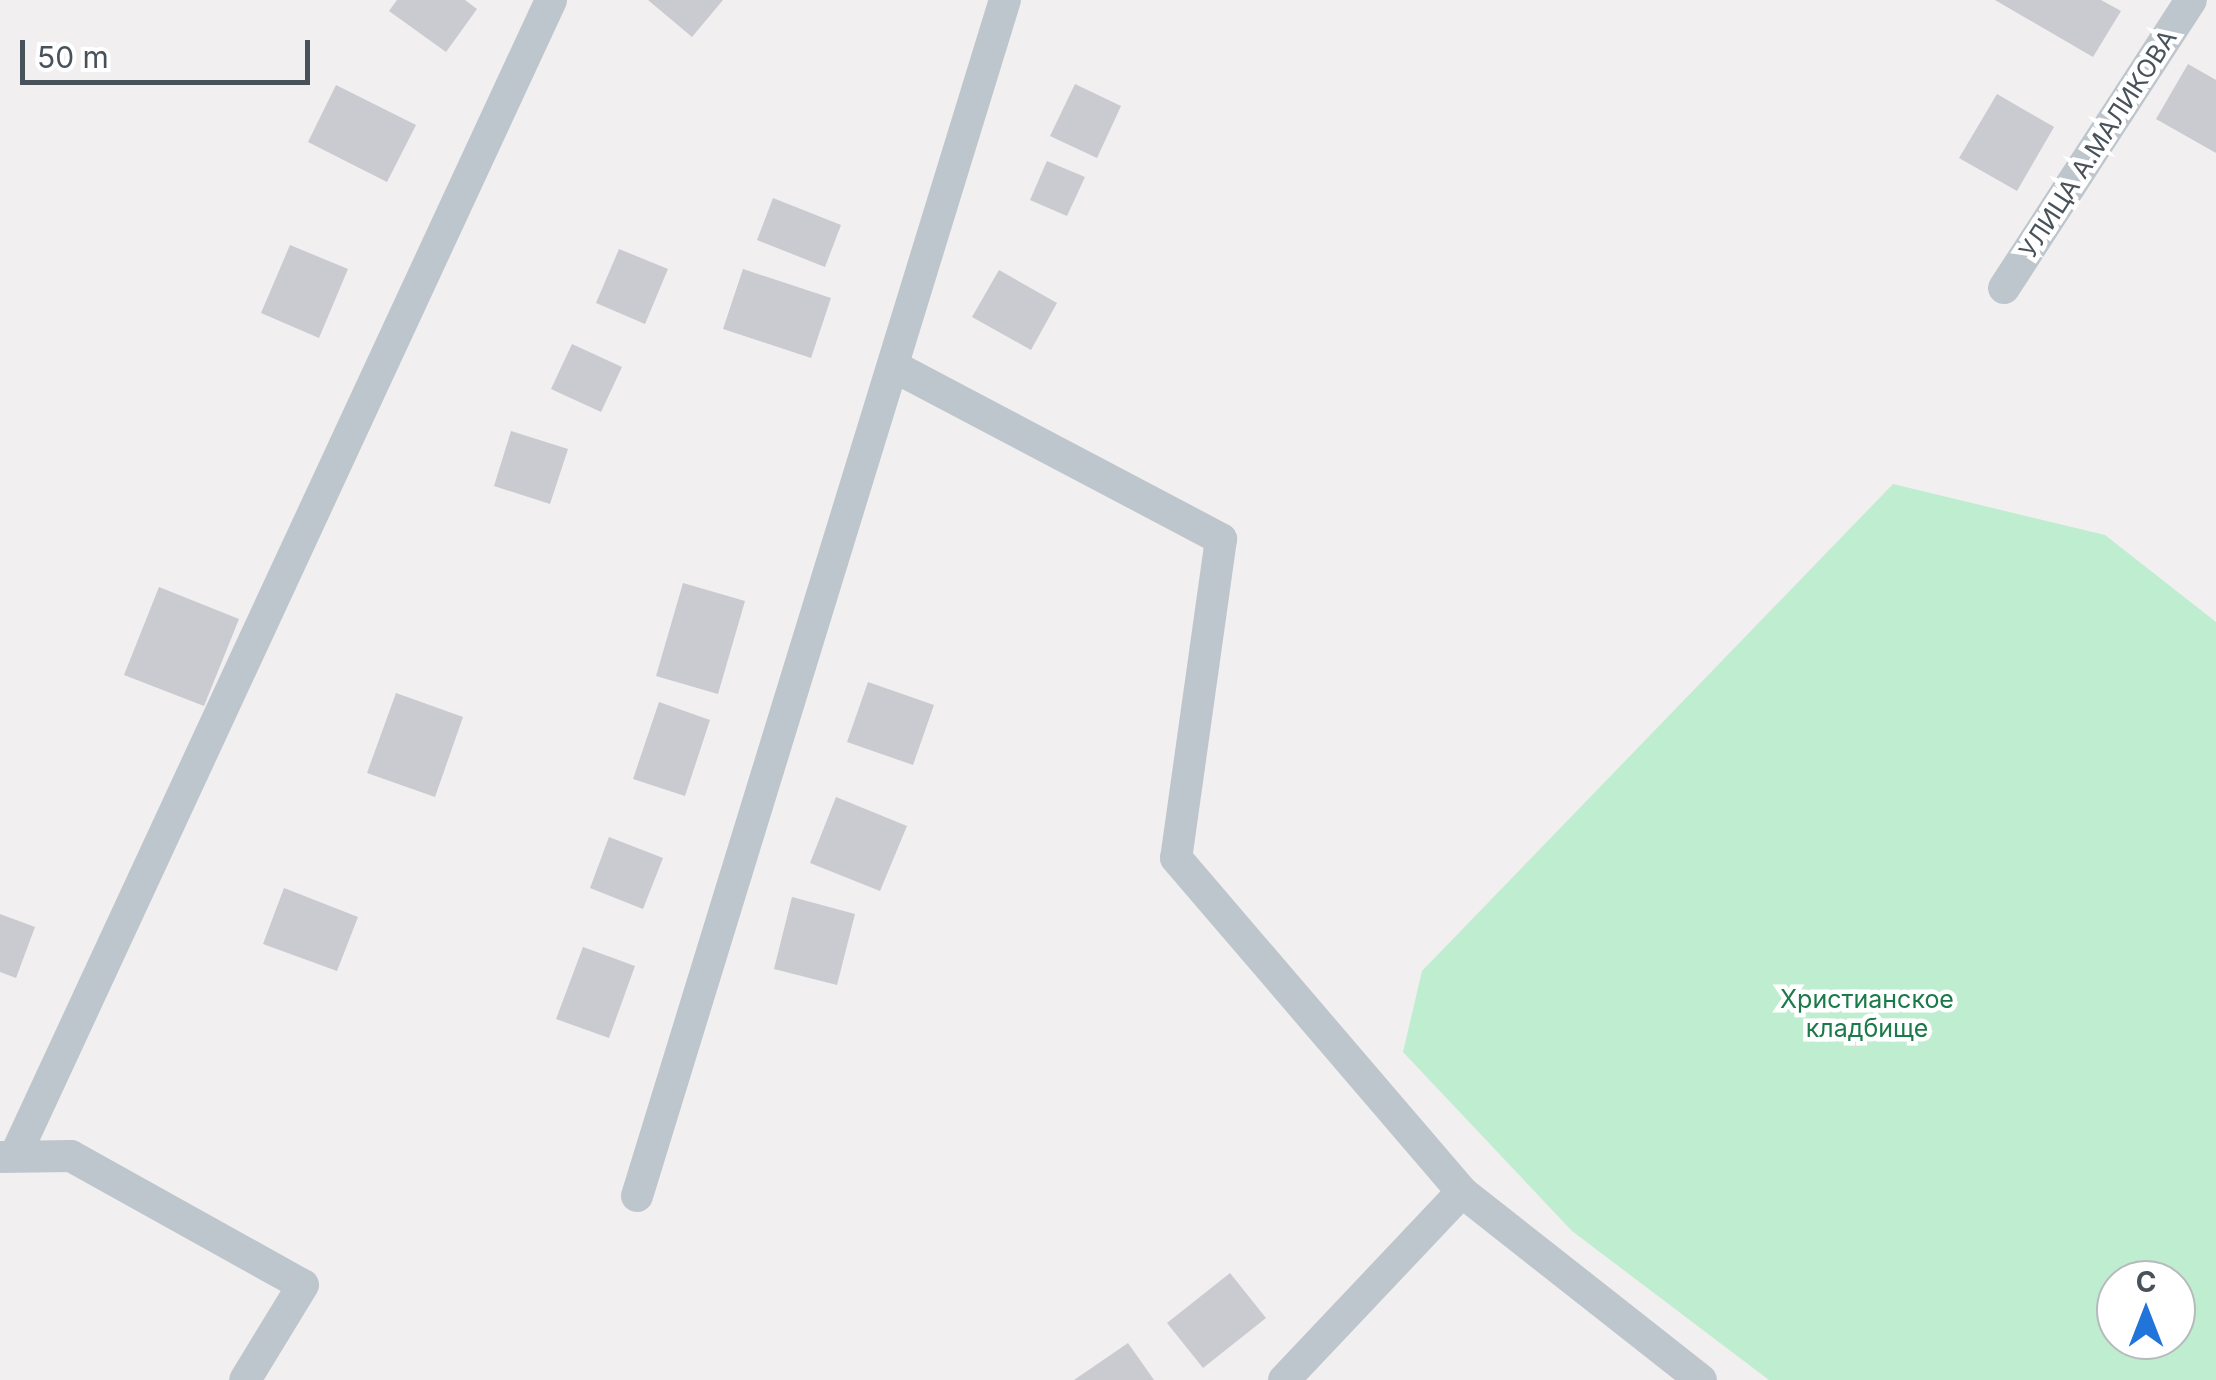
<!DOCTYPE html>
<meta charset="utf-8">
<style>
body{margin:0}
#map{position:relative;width:2216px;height:1380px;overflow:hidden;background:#f1efef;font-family:Inter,sans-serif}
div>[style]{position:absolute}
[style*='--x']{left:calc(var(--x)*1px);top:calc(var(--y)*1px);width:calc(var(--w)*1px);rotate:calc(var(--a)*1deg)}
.green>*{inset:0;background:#bfedd0}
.building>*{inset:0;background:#c9cbd1}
.minor>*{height:32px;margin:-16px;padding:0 16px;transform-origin:16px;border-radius:16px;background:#bec6cd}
span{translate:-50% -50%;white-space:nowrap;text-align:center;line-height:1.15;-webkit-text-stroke:9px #fff;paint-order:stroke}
.street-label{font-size:25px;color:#48525b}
.park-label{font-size:25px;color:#1b7a49}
.north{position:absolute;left:2096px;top:1260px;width:100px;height:100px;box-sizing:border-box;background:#fff;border:2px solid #b6babd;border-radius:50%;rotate:0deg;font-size:28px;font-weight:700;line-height:40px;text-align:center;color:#48525b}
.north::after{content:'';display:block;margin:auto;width:35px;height:45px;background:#2074da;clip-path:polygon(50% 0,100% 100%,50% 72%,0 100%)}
.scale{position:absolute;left:20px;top:40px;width:290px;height:45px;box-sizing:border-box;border:5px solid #48525b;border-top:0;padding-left:12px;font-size:30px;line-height:35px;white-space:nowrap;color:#48525b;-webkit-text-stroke:8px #fff;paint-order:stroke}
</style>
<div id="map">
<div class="green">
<div style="clip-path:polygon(evenodd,1893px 484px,2105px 535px,2216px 622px,2216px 1380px,1769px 1380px,1572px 1231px,1403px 1052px,1422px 971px,1893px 484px,2116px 1280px,2176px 1280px,2176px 1340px,2116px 1340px,2116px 1280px)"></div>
</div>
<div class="building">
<div style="clip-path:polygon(397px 0,465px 0,477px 9px,446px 52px,389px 11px)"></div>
<div style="clip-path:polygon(648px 0,723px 0,692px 37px)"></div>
<div style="clip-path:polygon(1995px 0,2101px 0,2121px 11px,2093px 57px)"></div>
<div style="clip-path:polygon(2188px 64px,2216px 80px,2216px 153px,2156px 119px)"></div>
<div style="clip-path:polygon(1075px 84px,1121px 106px,1097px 158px,1050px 136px)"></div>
<div style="clip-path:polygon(336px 85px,416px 125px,387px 182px,308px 142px)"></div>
<div style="clip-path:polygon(1997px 94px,2054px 127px,2017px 191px,1959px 158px)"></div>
<div style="clip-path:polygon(1047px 161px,1085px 177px,1067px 216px,1030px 200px)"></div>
<div style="clip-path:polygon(773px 198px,841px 225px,825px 267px,757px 240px)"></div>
<div style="clip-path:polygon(290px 245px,348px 269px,319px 338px,261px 313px)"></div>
<div style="clip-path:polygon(619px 249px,668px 269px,645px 324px,596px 303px)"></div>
<div style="clip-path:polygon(743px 269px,831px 298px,811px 358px,723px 329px)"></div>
<div style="clip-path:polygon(999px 270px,1057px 303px,1031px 350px,972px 317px)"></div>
<div style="clip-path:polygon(572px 344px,622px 367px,601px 412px,551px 389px)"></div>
<div style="clip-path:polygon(511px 431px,568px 449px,550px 504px,494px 486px)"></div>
<div style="clip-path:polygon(683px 583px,745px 601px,718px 694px,656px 676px)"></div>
<div style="clip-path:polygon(159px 587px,239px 619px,204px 706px,124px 675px)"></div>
<div style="clip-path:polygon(868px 682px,934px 705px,913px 765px,847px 742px)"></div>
<div style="clip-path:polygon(396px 693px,463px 717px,435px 797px,367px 773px)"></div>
<div style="clip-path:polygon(659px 702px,710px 720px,685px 796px,633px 779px)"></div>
<div style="clip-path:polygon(836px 797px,907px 826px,880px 891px,810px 863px)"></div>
<div style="clip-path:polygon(609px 837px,663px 858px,643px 909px,590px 888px)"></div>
<div style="clip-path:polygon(284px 888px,358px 917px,337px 971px,263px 944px)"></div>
<div style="clip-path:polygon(792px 897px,855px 914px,837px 985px,774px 969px)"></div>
<div style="clip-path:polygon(0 914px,35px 927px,16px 978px,0 972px)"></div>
<div style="clip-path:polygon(583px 947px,635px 966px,609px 1038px,556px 1019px)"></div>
<div style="clip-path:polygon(1230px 1273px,1266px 1318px,1203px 1368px,1167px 1323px)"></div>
<div style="clip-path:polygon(1128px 1343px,1154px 1380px,1074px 1380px)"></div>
</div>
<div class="minor">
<div style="--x:2004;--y:288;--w:343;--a:-57"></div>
<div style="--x:893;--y:366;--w:371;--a:27.8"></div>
<div style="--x:1221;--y:539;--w:322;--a:98"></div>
<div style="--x:1176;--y:858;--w:440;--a:49.4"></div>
<div style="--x:1462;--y:1192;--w:304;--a:38.2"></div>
<div style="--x:15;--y:1156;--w:1274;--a:-65.12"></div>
<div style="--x:0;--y:1157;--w:71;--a:-0.8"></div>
<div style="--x:71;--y:1156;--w:265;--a:29.1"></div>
<div style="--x:303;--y:1285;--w:111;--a:121.4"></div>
<div style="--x:637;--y:1196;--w:1251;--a:-72.9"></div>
<div style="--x:1284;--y:1380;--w:259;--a:-46.6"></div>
</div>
<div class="street-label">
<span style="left:2098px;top:144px;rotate:-57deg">УЛИЦА А.МАЛИКОВА</span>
</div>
<div class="park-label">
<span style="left:1867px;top:1014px">Христианское<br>кладбище</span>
</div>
<div class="north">С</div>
<div class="scale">50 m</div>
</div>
